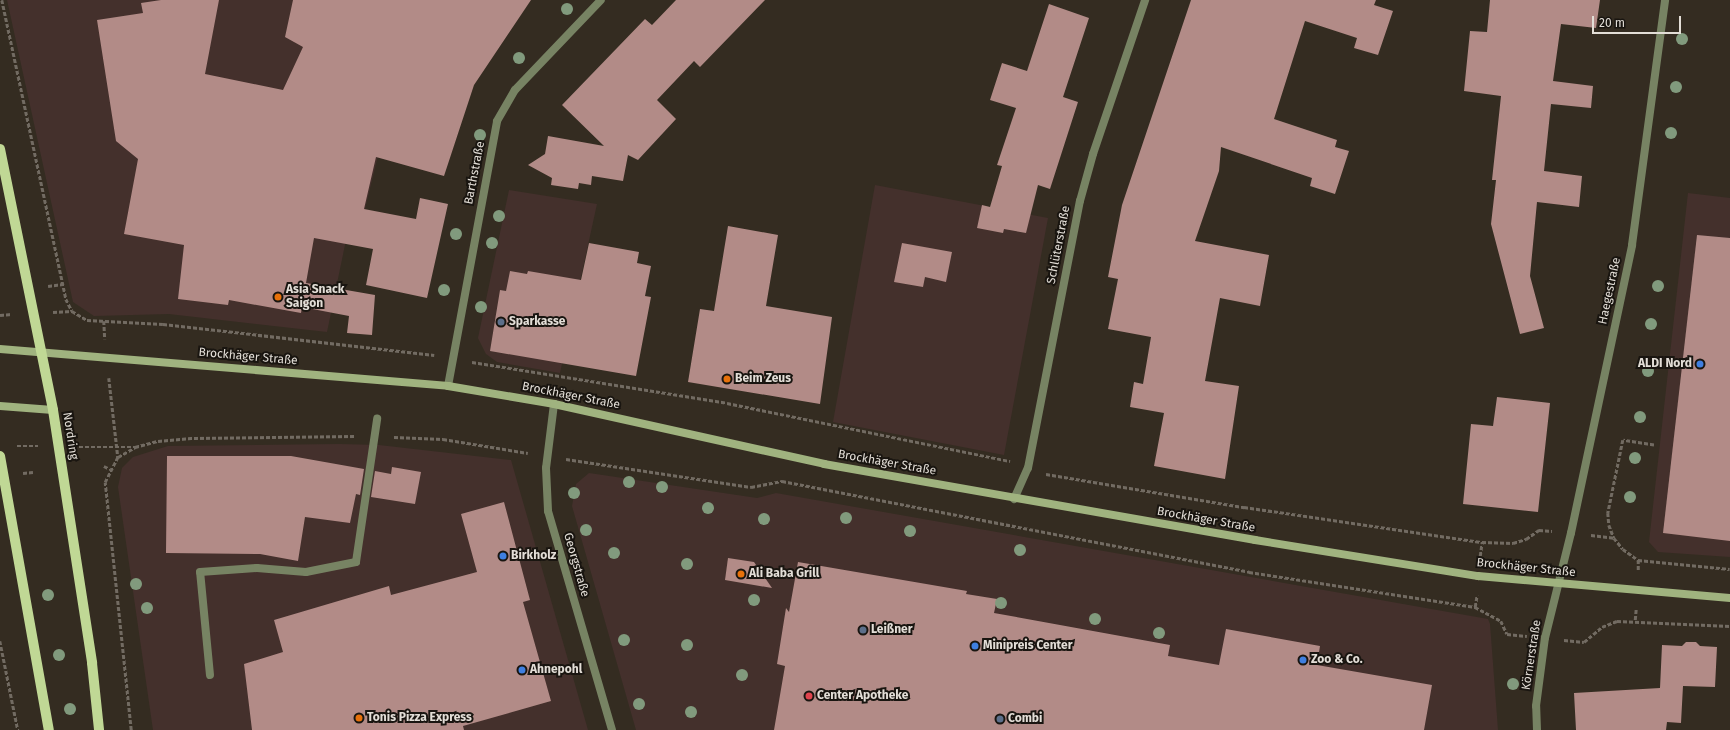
<!DOCTYPE html>
<meta charset="utf-8">
<style>
body{margin:0}
#map{position:relative;width:1730px;height:730px;overflow:hidden;background:#342c21;font-family:"Fira Sans",sans-serif}
div>[style]{position:absolute}
[style*='--x']{left:calc(var(--x)*1px);top:calc(var(--y)*1px);width:calc(var(--w)*1px);rotate:calc(var(--a)*1deg)}
.commercial>*{inset:0;background:#44302c}
.building>*{inset:0;background:#b28b87}
.path>*{height:2.5px;margin-top:-1.25px;transform-origin:0;background:repeating-linear-gradient(90deg,#726b62 0 4px,transparent 0 6px)}
.lane>*{height:8px;margin:-4px;padding:0 4px;transform-origin:4px;border-radius:4px;background:#778363}
.street>*{height:8px;margin:-4px;padding:0 4px;transform-origin:4px;border-radius:4px;background:#778363}
.secondary>*{height:8px;margin:-4px;padding:0 4px;transform-origin:4px;border-radius:4px;background:#a0b37f}
.primary>*{height:10px;margin:-5px;padding:0 5px;transform-origin:5px;border-radius:5px;background:#c0d895}
.trees>*{width:12px;height:12px;margin:-6px;border-radius:50%;background:#819a7d}
.dots>*{width:11px;height:11px;translate:-50% -50%;box-sizing:border-box;border:2px solid #191510;border-radius:50%}
span{translate:-50% -50%;white-space:nowrap;text-align:center;line-height:1.15;-webkit-text-stroke:4px #191510;paint-order:stroke}
.street-label{font-size:12px;color:#e3ded7}
.poi-label{font-size:12px;color:#e3ded7;font-weight:700}
.left{translate:0 -50%;text-align:left}
.right{translate:-100% -50%;text-align:right}
.scale{position:absolute;left:1592px;top:16px;width:89px;height:18px;box-sizing:border-box;border:2px solid #e3ded7;border-top:0;padding-left:5px;font-size:12px;line-height:14px;white-space:nowrap;color:#e3ded7;-webkit-text-stroke:3px #191510;paint-order:stroke}
</style>
<div id="map">
<div class="commercial">
<div style="clip-path:polygon(7px 0,416px 0,365px 209px,353px 206px,327px 332px,169px 314px,94px 316px,73px 302px)"></div>
<div style="clip-path:polygon(875px 185px,1048px 218px,1004px 455px,833px 422px)"></div>
<div style="clip-path:polygon(509px 190px,597px 204px,560px 373px,497px 362px,486px 354px,478px 338px)"></div>
<div style="clip-path:polygon(1688px 193px,1730px 198px,1730px 557px,1658px 552px,1649px 542px)"></div>
<div style="clip-path:polygon(339px 444px,379px 445px,511px 460px,588px 730px,153px 730px,118px 487px,122px 468px,133px 457px,168px 446px)"></div>
<div style="clip-path:polygon(589px 473px,757px 498px,776px 493px,1488px 619px,1490px 624px,1498px 730px,636px 730px,572px 506px,576px 484px)"></div>
</div>
<div class="building">
<div style="clip-path:polygon(161px 0,219px 0,205px 74px,283px 90px,303px 47px,285px 37px,293px 0,531px 0,474px 85px,444px 176px,376px 157px,364px 209px,416px 219px,420px 198px,448px 204px,427px 298px,366px 285px,373px 249px,314px 238px,306px 283px,375px 295px,372px 335px,347px 333px,349px 316px,302px 307px,301px 313px,229px 300px,228px 305px,178px 299px,184px 245px,124px 234px,138px 159px,116px 141px,97px 20px,143px 13px,141px 3px)"></div>
<div style="clip-path:polygon(676px 0,765px 0,700px 67px,694px 61px,657px 100px,676px 119px,638px 160px,628px 155px,623px 181px,592px 176px,591px 185px,579px 183px,578px 189px,551px 185px,552px 178px,528px 165px,545px 154px,548px 136px,604px 146px,562px 105px,645px 19px,652px 25px)"></div>
<div style="clip-path:polygon(1191px 0,1376px 0,1374px 5px,1393px 11px,1378px 55px,1354px 48px,1357px 38px,1305px 21px,1274px 119px,1337px 140px,1335px 147px,1349px 151px,1335px 194px,1310px 186px,1312px 178px,1221px 147px,1219px 171px,1195px 241px,1269px 255px,1260px 306px,1220px 298px,1205px 381px,1239px 386px,1225px 479px,1154px 466px,1164px 413px,1130px 407px,1134px 382px,1143px 384px,1151px 337px,1108px 329px,1118px 279px,1108px 277px,1122px 205px)"></div>
<div style="clip-path:polygon(1490px 0,1600px 0,1596px 28px,1561px 24px,1553px 81px,1593px 86px,1591px 108px,1551px 104px,1544px 171px,1582px 176px,1579px 207px,1537px 202px,1530px 276px,1544px 328px,1520px 334px,1491px 224px,1496px 180px,1492px 180px,1501px 96px,1464px 91px,1470px 31px,1487px 32px)"></div>
<div style="clip-path:polygon(1049px 4px,1089px 18px,1063px 97px,1078px 102px,1060px 158px,1050px 189px,1038px 185px,1026px 233px,1004px 229px,1003px 233px,977px 228px,982px 205px,990px 207px,1002px 166px,997px 165px,1016px 108px,990px 100px,1002px 63px,1027px 71px)"></div>
<div style="clip-path:polygon(728px 226px,778px 235px,766px 306px,832px 317px,820px 404px,688px 382px,700px 309px,714px 311px)"></div>
<div style="clip-path:polygon(1697px 235px,1730px 238px,1730px 541px,1663px 533px)"></div>
<div style="clip-path:polygon(589px 243px,639px 252px,637px 263px,651px 266px,645px 296px,651px 297px,636px 376px,490px 351px,500px 290px,506px 291px,510px 271px,527px 274px,528px 271px,581px 280px)"></div>
<div style="clip-path:polygon(902px 243px,952px 252px,946px 282px,925px 277px,923px 287px,894px 282px)"></div>
<div style="clip-path:polygon(1497px 397px,1550px 403px,1538px 512px,1463px 504px,1471px 424px,1493px 426px)"></div>
<div style="clip-path:polygon(167px 456px,291px 456px,364px 469px,360px 495px,356px 494px,350px 523px,305px 517px,298px 561px,260px 554px,166px 553px)"></div>
<div style="clip-path:polygon(392px 467px,421px 472px,415px 504px,371px 497px,375px 471px,391px 474px)"></div>
<div style="clip-path:polygon(504px 502px,530px 600px,523px 602px,551px 701px,463px 726px,464px 730px,252px 730px,244px 664px,283px 652px,274px 620px,389px 586px,391px 595px,477px 572px,461px 514px)"></div>
<div style="clip-path:polygon(728px 558px,754px 562px,772px 588px,725px 580px)"></div>
<div style="clip-path:polygon(798px 562px,967px 591px,966px 594px,997px 599px,994px 613px,1170px 645px,1168px 656px,1219px 665px,1226px 629px,1320px 646px,1317px 665px,1432px 685px,1424px 730px,774px 730px,785px 666px,777px 664px,786px 608px,789px 612px)"></div>
<div style="clip-path:polygon(1686px 642px,1696px 642px,1700px 646px,1717px 647px,1715px 687px,1683px 686px,1681px 723px,1667px 722px,1666px 730px,1576px 730px,1574px 693px,1660px 688px,1662px 645px,1682px 646px)"></div>
</div>
<div class="path">
<div style="--x:2;--y:0;--w:306;--a:77.9"></div>
<div style="--x:66;--y:299;--w:13;--a:63"></div>
<div style="--x:72;--y:311;--w:17;--a:31"></div>
<div style="--x:87;--y:320;--w:76;--a:3"></div>
<div style="--x:163;--y:324;--w:273;--a:6.5"></div>
<div style="--x:48;--y:286;--w:15;--a:-8"></div>
<div style="--x:53;--y:312;--w:19;--a:-3"></div>
<div style="--x:0;--y:315;--w:12;--a:-5"></div>
<div style="--x:104;--y:321;--w:18;--a:87"></div>
<div style="--x:472;--y:362;--w:258;--a:9.1"></div>
<div style="--x:727;--y:403;--w:289;--a:11.6"></div>
<div style="--x:109;--y:378;--w:80;--a:83.5"></div>
<div style="--x:394;--y:437;--w:49;--a:2.3"></div>
<div style="--x:443;--y:439;--w:86;--a:9.4"></div>
<div style="--x:1654;--y:445;--w:31;--a:-171"></div>
<div style="--x:1623;--y:440;--w:75;--a:101.6"></div>
<div style="--x:1608;--y:513;--w:12;--a:85"></div>
<div style="--x:1609;--y:525;--w:14;--a:69"></div>
<div style="--x:1614;--y:538;--w:14;--a:51"></div>
<div style="--x:1623;--y:549;--w:19;--a:36"></div>
<div style="--x:1638;--y:560;--w:92;--a:5.6"></div>
<div style="--x:17;--y:446;--w:21;--a:0"></div>
<div style="--x:79;--y:447;--w:56;--a:0"></div>
<div style="--x:135;--y:447;--w:24;--a:-15"></div>
<div style="--x:158;--y:441;--w:36;--a:-5"></div>
<div style="--x:194;--y:438;--w:161;--a:-0.7"></div>
<div style="--x:566;--y:459;--w:187;--a:8.6"></div>
<div style="--x:751;--y:487;--w:32;--a:-11"></div>
<div style="--x:782;--y:481;--w:476;--a:11"></div>
<div style="--x:1249;--y:572;--w:229;--a:8.8"></div>
<div style="--x:1475;--y:607;--w:30;--a:28"></div>
<div style="--x:1501;--y:621;--w:14;--a:65"></div>
<div style="--x:1507;--y:634;--w:20;--a:6"></div>
<div style="--x:104;--y:466;--w:7;--a:27"></div>
<div style="--x:23;--y:473;--w:10;--a:-6"></div>
<div style="--x:1046;--y:474;--w:201;--a:9.5"></div>
<div style="--x:1244;--y:507;--w:241;--a:8.4"></div>
<div style="--x:1482;--y:542;--w:31;--a:2"></div>
<div style="--x:1513;--y:543;--w:14;--a:-17"></div>
<div style="--x:1526;--y:539;--w:16;--a:-35"></div>
<div style="--x:1539;--y:530;--w:13;--a:4"></div>
<div style="--x:1591;--y:535;--w:23;--a:7"></div>
<div style="--x:1480;--y:556;--w:14;--a:-82"></div>
<div style="--x:1638;--y:570;--w:10;--a:-90"></div>
<div style="--x:1475;--y:607;--w:12;--a:-81"></div>
<div style="--x:1635;--y:620;--w:11;--a:-85"></div>
<div style="--x:1564;--y:640;--w:20;--a:6"></div>
<div style="--x:1584;--y:642;--w:23;--a:-40"></div>
<div style="--x:1602;--y:627;--w:16;--a:-22"></div>
<div style="--x:1617;--y:621;--w:113;--a:2.5"></div>
<div style="--x:0;--y:641;--w:91;--a:78.6"></div>
<div style="--x:131;--y:730;--w:249;--a:-96"></div>
<div style="--x:105;--y:482;--w:28;--a:-63"></div>
<div style="--x:118;--y:457;--w:20;--a:-30"></div>
</div>
<div class="lane">
<div style="--x:210;--y:675;--w:103;--a:-95.5"></div>
<div style="--x:200;--y:572;--w:57;--a:-4"></div>
<div style="--x:257;--y:568;--w:49;--a:4.7"></div>
<div style="--x:306;--y:572;--w:51;--a:-11.3"></div>
<div style="--x:356;--y:562;--w:145;--a:-81.6"></div>
</div>
<div class="street">
<div style="--x:448;--y:386;--w:269;--a:-79.5"></div>
<div style="--x:497;--y:121;--w:36;--a:-60"></div>
<div style="--x:515;--y:90;--w:124;--a:-46.3"></div>
<div style="--x:554;--y:404;--w:64;--a:97.1"></div>
<div style="--x:546;--y:468;--w:43;--a:87.3"></div>
<div style="--x:548;--y:511;--w:228;--a:73.7"></div>
<div style="--x:1014;--y:499;--w:34;--a:-66"></div>
<div style="--x:1028;--y:468;--w:272;--a:-79"></div>
<div style="--x:1080;--y:201;--w:49;--a:-74.5"></div>
<div style="--x:1093;--y:154;--w:163;--a:-71.3"></div>
<div style="--x:1537;--y:730;--w:24;--a:-92"></div>
<div style="--x:1536;--y:706;--w:69;--a:-82.5"></div>
<div style="--x:1545;--y:638;--w:108;--a:-76.1"></div>
<div style="--x:1571;--y:533;--w:294;--a:-78"></div>
<div style="--x:1632;--y:245;--w:247;--a:-82.3"></div>
</div>
<div class="secondary">
<div style="--x:0;--y:349;--w:450;--a:4.7"></div>
<div style="--x:448;--y:386;--w:108;--a:9.6"></div>
<div style="--x:554;--y:404;--w:277;--a:12.5"></div>
<div style="--x:824;--y:464;--w:438;--a:10"></div>
<div style="--x:1255;--y:540;--w:226;--a:9.2"></div>
<div style="--x:1478;--y:576;--w:253;--a:5"></div>
<div style="--x:0;--y:406;--w:53;--a:4.3"></div>
</div>
<div class="primary">
<div style="--x:0;--y:149;--w:266;--a:78.5"></div>
<div style="--x:53;--y:410;--w:256;--a:81.2"></div>
<div style="--x:92;--y:663;--w:67;--a:84"></div>
<div style="--x:0;--y:456;--w:278;--a:79.9"></div>
</div>
<div class="trees">
<div style="left:567px;top:9px"></div>
<div style="left:1682px;top:39px"></div>
<div style="left:519px;top:58px"></div>
<div style="left:1676px;top:87px"></div>
<div style="left:1671px;top:133px"></div>
<div style="left:480px;top:135px"></div>
<div style="left:499px;top:216px"></div>
<div style="left:456px;top:234px"></div>
<div style="left:492px;top:243px"></div>
<div style="left:1658px;top:286px"></div>
<div style="left:444px;top:290px"></div>
<div style="left:481px;top:307px"></div>
<div style="left:1651px;top:324px"></div>
<div style="left:1648px;top:371px"></div>
<div style="left:1640px;top:417px"></div>
<div style="left:1635px;top:458px"></div>
<div style="left:629px;top:482px"></div>
<div style="left:662px;top:487px"></div>
<div style="left:574px;top:493px"></div>
<div style="left:1630px;top:497px"></div>
<div style="left:708px;top:508px"></div>
<div style="left:846px;top:518px"></div>
<div style="left:764px;top:519px"></div>
<div style="left:586px;top:530px"></div>
<div style="left:910px;top:531px"></div>
<div style="left:1020px;top:550px"></div>
<div style="left:614px;top:553px"></div>
<div style="left:687px;top:564px"></div>
<div style="left:136px;top:584px"></div>
<div style="left:48px;top:595px"></div>
<div style="left:754px;top:600px"></div>
<div style="left:1001px;top:603px"></div>
<div style="left:147px;top:608px"></div>
<div style="left:1095px;top:619px"></div>
<div style="left:1159px;top:633px"></div>
<div style="left:624px;top:640px"></div>
<div style="left:687px;top:645px"></div>
<div style="left:59px;top:655px"></div>
<div style="left:742px;top:675px"></div>
<div style="left:1513px;top:684px"></div>
<div style="left:639px;top:704px"></div>
<div style="left:70px;top:709px"></div>
<div style="left:691px;top:712px"></div>
</div>
<div class="dots">
<div style="left:278px;top:297px;background:#e8710a"></div>
<div style="left:501px;top:322px;background:#5c6f8a"></div>
<div style="left:1700px;top:364px;background:#3f7fe0"></div>
<div style="left:727px;top:379px;background:#e8710a"></div>
<div style="left:503px;top:556px;background:#3f7fe0"></div>
<div style="left:741px;top:574px;background:#e8710a"></div>
<div style="left:863px;top:630px;background:#5c6f8a"></div>
<div style="left:975px;top:646px;background:#3f7fe0"></div>
<div style="left:1303px;top:660px;background:#3f7fe0"></div>
<div style="left:522px;top:670px;background:#3f7fe0"></div>
<div style="left:809px;top:696px;background:#e0444e"></div>
<div style="left:359px;top:718px;background:#e8710a"></div>
<div style="left:1000px;top:719px;background:#5c6f8a"></div>
</div>
<div class="street-label">
<span style="left:475px;top:173px;rotate:-79deg">Barthstraße</span>
<span style="left:1059px;top:245px;rotate:-79deg">Schlüterstraße</span>
<span style="left:1610px;top:291px;rotate:-78deg">Haegestraße</span>
<span style="left:248px;top:357px;rotate:5deg">Brockhäger Straße</span>
<span style="left:571px;top:396px;rotate:11deg">Brockhäger Straße</span>
<span style="left:70px;top:436px;rotate:81deg">Nordring</span>
<span style="left:887px;top:463px;rotate:10deg">Brockhäger Straße</span>
<span style="left:1206px;top:520px;rotate:10deg">Brockhäger Straße</span>
<span style="left:576px;top:565px;rotate:74deg">Georgstraße</span>
<span style="left:1526px;top:568px;rotate:6deg">Brockhäger Straße</span>
<span style="left:1532px;top:655px;rotate:-81deg">Körnerstraße</span>
</div>
<div class="poi-label">
<span class="left" style="left:286px;top:297px">Asia Snack<br>Saigon</span>
<span class="left" style="left:509px;top:322px">Sparkasse</span>
<span class="right" style="left:1692px;top:364px">ALDI Nord</span>
<span class="left" style="left:735px;top:379px">Beim Zeus</span>
<span class="left" style="left:511px;top:556px">Birkholz</span>
<span class="left" style="left:749px;top:574px">Ali Baba Grill</span>
<span class="left" style="left:871px;top:630px">Leißner</span>
<span class="left" style="left:983px;top:646px">Minipreis Center</span>
<span class="left" style="left:1311px;top:660px">Zoo &amp; Co.</span>
<span class="left" style="left:530px;top:670px">Ahnepohl</span>
<span class="left" style="left:817px;top:696px">Center Apotheke</span>
<span class="left" style="left:367px;top:718px">Tonis Pizza Express</span>
<span class="left" style="left:1008px;top:719px">Combi</span>
</div>
<div class="scale">20 m</div>
</div>
